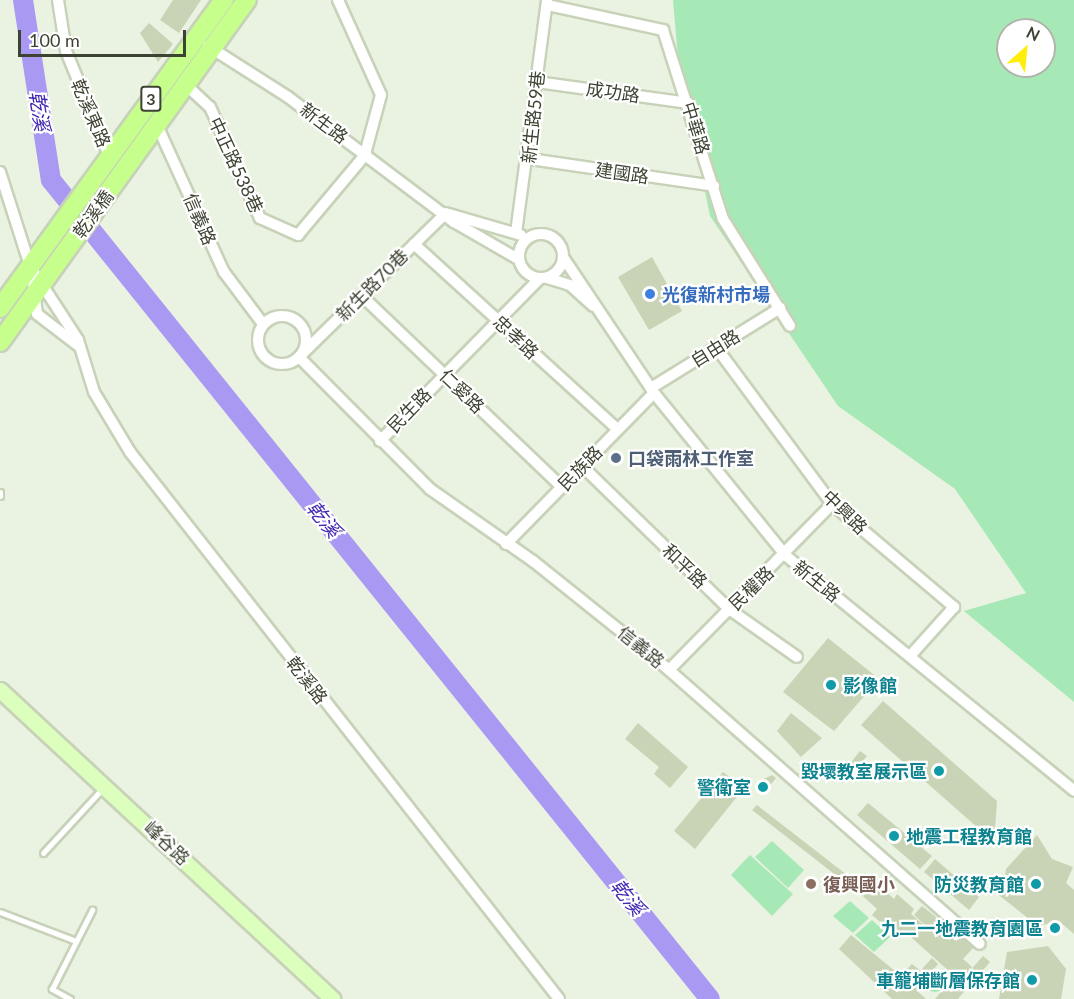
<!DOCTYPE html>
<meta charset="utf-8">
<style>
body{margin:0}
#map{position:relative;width:1074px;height:999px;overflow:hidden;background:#eaf2e1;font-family:Lato,"Noto Sans TC",sans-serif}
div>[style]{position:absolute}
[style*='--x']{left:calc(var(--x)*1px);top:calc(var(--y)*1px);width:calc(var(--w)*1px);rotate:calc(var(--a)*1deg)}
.green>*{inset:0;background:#a7e9b6}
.round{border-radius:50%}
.river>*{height:20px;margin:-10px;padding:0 10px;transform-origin:10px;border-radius:10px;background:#aa99f3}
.building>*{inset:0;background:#c9d3b6}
.roads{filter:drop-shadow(2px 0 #c7d2b8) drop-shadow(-2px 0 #c7d2b8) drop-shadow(0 2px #c7d2b8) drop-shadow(0 -2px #c7d2b8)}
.lane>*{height:5px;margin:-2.5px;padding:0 2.5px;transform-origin:2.5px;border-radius:2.5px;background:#fff}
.street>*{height:10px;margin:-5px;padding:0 5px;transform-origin:5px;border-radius:5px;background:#fff}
.street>.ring{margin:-5px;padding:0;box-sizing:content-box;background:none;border:10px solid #fff;border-radius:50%}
.secondary>*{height:15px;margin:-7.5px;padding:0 7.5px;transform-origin:7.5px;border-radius:7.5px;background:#dcffbe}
.primary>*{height:18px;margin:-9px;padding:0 9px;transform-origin:9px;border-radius:9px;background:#c7ff8d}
.dots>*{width:16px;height:16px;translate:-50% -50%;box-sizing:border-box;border:3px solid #fff;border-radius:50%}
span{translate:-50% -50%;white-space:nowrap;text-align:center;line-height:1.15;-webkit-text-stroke:4.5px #fff;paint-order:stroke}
.shield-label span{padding:2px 4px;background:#fff;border:2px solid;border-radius:4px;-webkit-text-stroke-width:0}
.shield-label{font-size:16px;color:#3d4332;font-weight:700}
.street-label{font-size:18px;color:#3d4332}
.shop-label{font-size:18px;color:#366cbe;font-weight:700}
.left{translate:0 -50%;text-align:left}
.service-label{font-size:18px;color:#4e5e75;font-weight:700}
.culture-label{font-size:18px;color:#0d838f;font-weight:700}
.right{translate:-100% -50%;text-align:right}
.education-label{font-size:18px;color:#785e54;font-weight:700}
.water-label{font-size:20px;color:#4328b2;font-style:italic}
.north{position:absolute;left:996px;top:18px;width:60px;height:60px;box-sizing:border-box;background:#fff;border:2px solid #b1b4ad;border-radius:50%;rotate:27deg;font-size:16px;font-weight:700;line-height:24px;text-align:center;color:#3d4332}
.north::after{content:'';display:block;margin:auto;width:21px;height:27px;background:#ffed0b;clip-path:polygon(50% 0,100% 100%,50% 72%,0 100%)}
.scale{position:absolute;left:18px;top:30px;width:168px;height:27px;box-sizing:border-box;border:3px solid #3d4332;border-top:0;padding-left:8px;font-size:18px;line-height:21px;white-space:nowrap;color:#3d4332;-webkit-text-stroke:4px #fff;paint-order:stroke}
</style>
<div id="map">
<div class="green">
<div style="clip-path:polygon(evenodd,673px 0,1074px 0,1074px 702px,964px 611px,1026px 593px,955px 489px,838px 406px,710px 216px,678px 58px,673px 0,1008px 30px,1044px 30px,1044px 66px,1008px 66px,1008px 30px)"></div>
<div style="clip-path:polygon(772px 841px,804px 870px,788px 888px,755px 857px)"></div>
<div style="clip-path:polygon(750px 855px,793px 894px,772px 916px,731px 875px)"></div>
<div style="clip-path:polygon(850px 901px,869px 918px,853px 933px,833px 916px)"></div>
<div style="clip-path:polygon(872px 920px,890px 937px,874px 952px,855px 935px)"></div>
<div class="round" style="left:927px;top:976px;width:16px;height:16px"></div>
</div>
<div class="river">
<div style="--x:23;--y:0;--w:182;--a:81.2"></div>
<div style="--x:51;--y:180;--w:1051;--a:51.18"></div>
</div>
<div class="building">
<div style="clip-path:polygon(173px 0,201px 0,179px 33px,160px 20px)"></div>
<div style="clip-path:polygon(149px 23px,173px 44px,158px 62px,140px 33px)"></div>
<div style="clip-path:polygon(652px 257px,682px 311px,649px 330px,618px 277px)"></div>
<div style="clip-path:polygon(828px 638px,879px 679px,834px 731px,783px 692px)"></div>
<div style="clip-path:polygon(883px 701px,997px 801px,994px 842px,861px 725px)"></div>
<div style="clip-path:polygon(791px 713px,822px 738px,801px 757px,777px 731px)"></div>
<div style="clip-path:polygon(638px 723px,688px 767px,670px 788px,654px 774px,659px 767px,625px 739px)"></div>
<div style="clip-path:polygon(860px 751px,867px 756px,850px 776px,844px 771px)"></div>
<div style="clip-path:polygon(723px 772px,744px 788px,695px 849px,674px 831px)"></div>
<div style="clip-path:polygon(772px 775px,776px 778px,764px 793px,756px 783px)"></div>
<div style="clip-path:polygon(868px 803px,932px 856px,920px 869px,857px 815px)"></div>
<div style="clip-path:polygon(757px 805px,856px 882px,851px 887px,752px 810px)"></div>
<div style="clip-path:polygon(1037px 835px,1052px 859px,1073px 867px,1066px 883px,1074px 890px,1074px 934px,1059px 921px,1038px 926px,991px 889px,1004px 884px,1006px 869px)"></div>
<div style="clip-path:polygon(935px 859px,979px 897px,969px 910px,924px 872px)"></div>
<div style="clip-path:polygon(865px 873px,894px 899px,897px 894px,914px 909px,911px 914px,947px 945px,914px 915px,922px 906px,974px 947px,963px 959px,972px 967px,960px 981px,903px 930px,898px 937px,872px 915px,877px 909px,854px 888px)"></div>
<div style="clip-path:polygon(851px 935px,901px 976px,912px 964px,929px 977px,917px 991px,926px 999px,892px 999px,839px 949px)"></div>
<div style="clip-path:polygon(1048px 946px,1066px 969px,1061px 999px,999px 999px,1007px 952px)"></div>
<div style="clip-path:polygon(983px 956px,990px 962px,968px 988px,961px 981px)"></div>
<div style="clip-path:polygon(932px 958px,938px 964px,929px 975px,922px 969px)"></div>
<div style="clip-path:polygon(954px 977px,967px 988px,958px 999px,935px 999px)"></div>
</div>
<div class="roads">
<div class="lane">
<div style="--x:0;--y:492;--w:4;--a:90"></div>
<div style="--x:43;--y:853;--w:87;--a:-47.3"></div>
<div style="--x:0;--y:912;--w:81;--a:20.9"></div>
<div style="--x:70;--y:999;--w:21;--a:-151"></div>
<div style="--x:52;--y:989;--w:89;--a:-63.1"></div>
</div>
<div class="street">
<div style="--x:58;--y:0;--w:52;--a:81.1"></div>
<div style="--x:66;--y:51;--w:113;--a:67.7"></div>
<div style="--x:338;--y:0;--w:104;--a:65.6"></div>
<div style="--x:381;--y:95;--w:61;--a:105.2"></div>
<div style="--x:547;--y:5;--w:119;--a:12.2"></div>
<div style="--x:663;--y:30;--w:198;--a:72.4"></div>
<div style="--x:723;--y:219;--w:126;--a:57.9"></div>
<div style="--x:208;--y:46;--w:95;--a:32.5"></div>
<div style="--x:288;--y:97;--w:208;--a:37"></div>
<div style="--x:454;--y:222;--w:74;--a:30"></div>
<div style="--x:537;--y:82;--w:153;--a:7.9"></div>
<div style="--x:185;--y:84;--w:34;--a:43"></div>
<div style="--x:210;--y:107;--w:122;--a:65.8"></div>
<div style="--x:260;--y:218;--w:42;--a:24.1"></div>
<div style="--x:298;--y:235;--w:106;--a:-50"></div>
<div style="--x:156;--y:123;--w:164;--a:65.5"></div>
<div style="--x:224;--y:272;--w:65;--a:53.1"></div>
<div style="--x:530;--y:159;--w:186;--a:8.3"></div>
<div style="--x:0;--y:172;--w:99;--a:72.3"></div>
<div style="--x:30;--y:266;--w:88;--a:57"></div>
<div style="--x:78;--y:340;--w:54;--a:72.9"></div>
<div style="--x:94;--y:392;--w:70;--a:59"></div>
<div style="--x:130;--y:452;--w:695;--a:51.89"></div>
<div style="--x:446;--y:213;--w:206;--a:135.6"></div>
<div style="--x:299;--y:357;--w:186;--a:45.2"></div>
<div style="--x:430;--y:489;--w:126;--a:35"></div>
<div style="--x:533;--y:561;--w:174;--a:38.7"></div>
<div style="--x:669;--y:670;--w:414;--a:41.4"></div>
<div style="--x:449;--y:214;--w:75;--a:16.3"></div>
<div style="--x:516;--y:233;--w:235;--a:-82.4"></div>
<div class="ring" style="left:519px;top:234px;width:34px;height:34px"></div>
<div style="--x:414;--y:244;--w:275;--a:42.3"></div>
<div style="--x:563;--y:257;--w:164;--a:56.2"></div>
<div style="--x:654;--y:393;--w:208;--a:51"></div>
<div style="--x:785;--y:555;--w:373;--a:39.2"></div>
<div style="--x:31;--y:267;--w:47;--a:82.7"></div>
<div style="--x:37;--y:314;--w:54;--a:37.5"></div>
<div style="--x:547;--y:278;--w:24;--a:17"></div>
<div style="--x:570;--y:285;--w:31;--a:42"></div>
<div style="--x:362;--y:296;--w:277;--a:43.7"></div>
<div class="ring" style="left:258px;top:316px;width:38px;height:38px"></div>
<div style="--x:716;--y:347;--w:195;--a:53.5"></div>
<div style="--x:832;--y:504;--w:160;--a:40.2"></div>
<div style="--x:954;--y:607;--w:66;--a:131.9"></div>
<div style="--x:651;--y:388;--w:152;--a:-31.8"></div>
<div style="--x:380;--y:441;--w:228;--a:-45.5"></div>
<div style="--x:582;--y:466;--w:205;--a:44.2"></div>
<div style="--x:729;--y:609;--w:83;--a:35.2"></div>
<div style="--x:506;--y:544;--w:211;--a:-45.6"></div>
<div style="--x:669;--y:670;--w:233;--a:-45.5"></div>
</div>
<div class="secondary">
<div style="--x:0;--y:690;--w:454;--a:42.9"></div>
</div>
<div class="primary">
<div style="--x:0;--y:308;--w:381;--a:-54"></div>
<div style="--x:0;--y:342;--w:422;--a:-54.2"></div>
</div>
</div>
<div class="dots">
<div style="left:650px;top:294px;background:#3f7fe0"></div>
<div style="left:616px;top:458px;background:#5c6f8a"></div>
<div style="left:831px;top:685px;background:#0f9aa8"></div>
<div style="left:939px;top:771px;background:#0f9aa8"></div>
<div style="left:763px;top:787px;background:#0f9aa8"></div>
<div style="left:894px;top:836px;background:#0f9aa8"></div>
<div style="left:811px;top:884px;background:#8d6e63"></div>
<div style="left:1036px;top:884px;background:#0f9aa8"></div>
<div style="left:1055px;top:928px;background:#0f9aa8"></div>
<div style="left:1032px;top:980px;background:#0f9aa8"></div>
</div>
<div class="shield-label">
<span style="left:151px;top:99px">3</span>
</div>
<div class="street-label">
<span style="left:613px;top:92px;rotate:8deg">成功路</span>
<span style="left:91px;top:113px;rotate:67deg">乾溪東路</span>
<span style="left:533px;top:117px;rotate:-84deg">新生路59巷</span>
<span style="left:324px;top:123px;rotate:37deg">新生路</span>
<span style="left:696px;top:128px;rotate:73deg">中華路</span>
<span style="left:236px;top:165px;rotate:65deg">中正路538巷</span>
<span style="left:622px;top:173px;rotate:8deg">建國路</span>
<span style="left:93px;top:214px;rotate:-54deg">乾溪橋</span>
<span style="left:200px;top:219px;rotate:67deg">信義路</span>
<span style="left:372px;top:285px;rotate:-45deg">新生路70巷</span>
<span style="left:516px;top:337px;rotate:43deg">忠孝路</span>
<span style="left:715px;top:348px;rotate:-32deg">自由路</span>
<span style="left:462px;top:391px;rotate:44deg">仁愛路</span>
<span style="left:409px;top:410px;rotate:-46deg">民生路</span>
<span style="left:580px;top:468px;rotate:-46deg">民族路</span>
<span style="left:845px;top:512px;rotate:44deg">中興路</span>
<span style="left:685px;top:566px;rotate:44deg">和平路</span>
<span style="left:817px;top:581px;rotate:39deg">新生路</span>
<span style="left:751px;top:588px;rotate:-44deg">民權路</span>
<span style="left:641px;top:647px;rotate:39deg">信義路</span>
<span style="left:307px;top:680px;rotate:52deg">乾溪路</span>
<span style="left:167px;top:843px;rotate:43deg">峰谷路</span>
</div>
<div class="shop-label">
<span class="left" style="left:662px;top:294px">光復新村市場</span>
</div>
<div class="service-label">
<span class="left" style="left:628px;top:458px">口袋雨林工作室</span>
</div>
<div class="culture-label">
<span class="left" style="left:843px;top:685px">影像館</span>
<span class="right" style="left:927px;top:771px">毀壞教室展示區</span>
<span class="right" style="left:751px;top:787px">警衛室</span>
<span class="left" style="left:906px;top:836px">地震工程教育館</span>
<span class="right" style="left:1024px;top:884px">防災教育館</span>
<span class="right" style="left:1043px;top:928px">九二一地震教育園區</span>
<span class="right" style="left:1020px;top:980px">車籠埔斷層保存館</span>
</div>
<div class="education-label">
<span class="left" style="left:823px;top:884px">復興國小</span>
</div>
<div class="water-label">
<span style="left:40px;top:111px;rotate:81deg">乾溪</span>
<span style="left:324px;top:519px;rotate:51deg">乾溪</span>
<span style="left:628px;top:897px;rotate:51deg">乾溪</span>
</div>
<div class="north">N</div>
<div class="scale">100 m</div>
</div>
